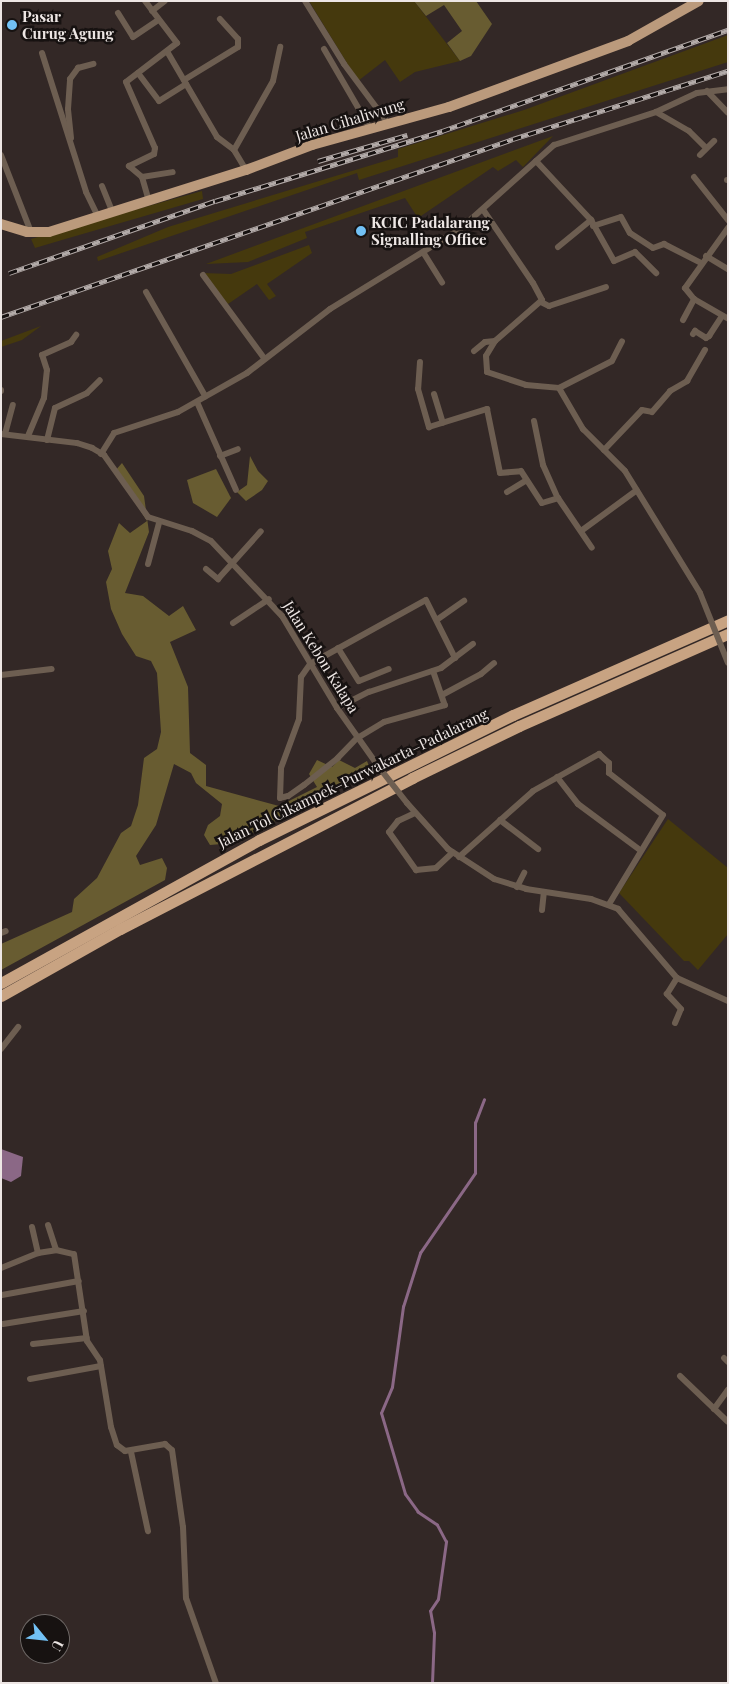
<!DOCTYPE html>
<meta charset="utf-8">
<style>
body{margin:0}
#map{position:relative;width:729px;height:1684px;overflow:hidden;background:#332826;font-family:"Playfair Display",serif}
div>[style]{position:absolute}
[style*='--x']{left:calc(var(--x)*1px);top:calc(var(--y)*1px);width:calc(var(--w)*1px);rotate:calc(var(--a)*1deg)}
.green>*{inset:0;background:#45390d}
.forest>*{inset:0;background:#685c31}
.water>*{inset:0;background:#8b6886}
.stream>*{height:2.5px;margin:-1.25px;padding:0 1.25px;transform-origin:1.25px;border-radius:1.25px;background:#8b6886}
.minor>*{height:6px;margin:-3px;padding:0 3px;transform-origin:3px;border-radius:3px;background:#6d5e51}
.trunk>*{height:10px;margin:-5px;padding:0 5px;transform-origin:5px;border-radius:5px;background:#bb9a7c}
.motorway>*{height:11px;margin:-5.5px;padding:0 5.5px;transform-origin:5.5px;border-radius:5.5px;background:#c8a382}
.rail>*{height:4.5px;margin-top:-2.25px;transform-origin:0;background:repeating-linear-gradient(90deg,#171211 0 8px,#b3aba9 0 16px);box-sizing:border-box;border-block:1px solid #b3aba9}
.minor-bridge>*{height:6px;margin:-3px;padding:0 3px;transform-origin:3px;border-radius:3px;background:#6d5e51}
.dots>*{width:14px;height:14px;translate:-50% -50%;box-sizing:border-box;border:2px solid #171211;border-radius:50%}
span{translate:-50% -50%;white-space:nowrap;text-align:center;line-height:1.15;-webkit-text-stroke:5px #171211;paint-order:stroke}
.poi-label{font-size:15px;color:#ede6e4;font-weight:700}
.left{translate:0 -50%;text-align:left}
.street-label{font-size:15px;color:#ede6e4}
.frame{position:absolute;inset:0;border:2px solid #ede6e4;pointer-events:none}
.north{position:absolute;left:20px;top:1614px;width:50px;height:50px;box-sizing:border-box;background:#171211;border:1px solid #6d6765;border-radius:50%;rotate:118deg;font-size:14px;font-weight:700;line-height:20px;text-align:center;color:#ede6e4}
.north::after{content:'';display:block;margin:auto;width:18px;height:22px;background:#72c1f5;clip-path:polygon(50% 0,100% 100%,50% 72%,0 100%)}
</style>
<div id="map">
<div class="green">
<div style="clip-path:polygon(309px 1px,414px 1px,460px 61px,415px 72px,400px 82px,385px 60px,358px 81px)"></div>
<div style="clip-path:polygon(728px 35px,728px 62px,359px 180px,357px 173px,98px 261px,97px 257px,168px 227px,398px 157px,398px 149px,524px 110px)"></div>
<div style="clip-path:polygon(553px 136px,523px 167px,516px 160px,498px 171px,493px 167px,418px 218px,405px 198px,305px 232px,307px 238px,248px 262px,206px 264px)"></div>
<div style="clip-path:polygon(202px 191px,203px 199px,62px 240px,35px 248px,31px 239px)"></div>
<div style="clip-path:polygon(309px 245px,312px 253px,267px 284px,276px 296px,269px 300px,257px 284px,228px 304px,203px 273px,231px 274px)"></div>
<div style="clip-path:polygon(41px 326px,22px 340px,1px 347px,1px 341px)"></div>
<div style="clip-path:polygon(668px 819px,728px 868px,728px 934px,698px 970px,689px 961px,684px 961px,619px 893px)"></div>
</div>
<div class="forest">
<div style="clip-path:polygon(414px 1px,476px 1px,492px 24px,471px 56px,460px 61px,447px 43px,462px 31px,444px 5px,426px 16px)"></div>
<div style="clip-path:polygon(250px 456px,258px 471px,268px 481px,262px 490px,246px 501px,237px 492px,247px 485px)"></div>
<div style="clip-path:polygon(122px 463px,144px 496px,149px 532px,125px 593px,143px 596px,169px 616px,183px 606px,196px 630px,170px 642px,188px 687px,190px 753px,206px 765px,206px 786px,279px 806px,317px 787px,309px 774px,317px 760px,332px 767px,339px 760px,355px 768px,367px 761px,371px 771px,233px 843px,210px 845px,204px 835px,208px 825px,220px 816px,222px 804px,196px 783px,191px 773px,174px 764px,156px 825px,136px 856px,140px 865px,162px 858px,167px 868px,165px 880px,1px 970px,1px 944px,72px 912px,74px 899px,97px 878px,121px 833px,131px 826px,138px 805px,144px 758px,157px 749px,161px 732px,157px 673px,151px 661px,136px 656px,122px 634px,111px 609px,106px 582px,112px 569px,108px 551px,119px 523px,130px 533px,147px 521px,115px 471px)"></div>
<div style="clip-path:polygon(216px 469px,231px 498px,217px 517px,193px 503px,187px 480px)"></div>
</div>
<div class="water">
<div style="clip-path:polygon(1px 1149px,23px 1157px,21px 1176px,11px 1182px,1px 1178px)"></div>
</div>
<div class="stream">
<div style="--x:432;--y:1683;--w:50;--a:-87.7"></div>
<div style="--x:434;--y:1633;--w:22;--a:-100"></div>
<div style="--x:430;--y:1611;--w:14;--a:-56"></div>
<div style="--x:438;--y:1599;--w:58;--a:-82"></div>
<div style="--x:446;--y:1542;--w:19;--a:-118"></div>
<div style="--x:437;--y:1525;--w:23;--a:-146"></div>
<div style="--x:418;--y:1512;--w:22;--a:-126"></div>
<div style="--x:405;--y:1494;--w:84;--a:-106.5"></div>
<div style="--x:381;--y:1413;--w:28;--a:-67"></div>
<div style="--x:392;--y:1387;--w:81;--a:-82.2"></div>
<div style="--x:403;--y:1307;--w:57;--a:-72.5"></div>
<div style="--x:420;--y:1253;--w:97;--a:-55.5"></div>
<div style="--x:475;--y:1173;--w:50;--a:-90"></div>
<div style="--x:475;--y:1123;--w:25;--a:-69"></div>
</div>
<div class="minor">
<div style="--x:145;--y:1;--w:53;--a:52.7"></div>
<div style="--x:177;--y:43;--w:64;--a:142.6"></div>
<div style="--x:126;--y:82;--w:72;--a:66.3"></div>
<div style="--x:155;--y:148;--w:6;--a:99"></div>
<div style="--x:154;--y:154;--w:28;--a:154"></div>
<div style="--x:129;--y:166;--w:17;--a:40"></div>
<div style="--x:142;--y:177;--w:25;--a:74"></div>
<div style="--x:305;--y:1;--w:74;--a:58.2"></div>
<div style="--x:344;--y:64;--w:72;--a:53.4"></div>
<div style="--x:152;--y:11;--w:16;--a:-38"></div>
<div style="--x:118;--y:13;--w:28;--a:58"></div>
<div style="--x:133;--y:37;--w:30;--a:-34"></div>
<div style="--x:324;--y:49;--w:91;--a:59.8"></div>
<div style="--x:42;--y:53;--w:146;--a:72.4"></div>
<div style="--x:86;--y:192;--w:25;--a:64"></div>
<div style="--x:168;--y:53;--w:97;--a:59.7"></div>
<div style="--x:217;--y:137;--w:21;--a:37"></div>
<div style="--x:234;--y:150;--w:23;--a:59"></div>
<div style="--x:138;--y:73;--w:35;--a:53"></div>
<div style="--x:159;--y:101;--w:32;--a:-32"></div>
<div style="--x:184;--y:80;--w:63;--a:-31.4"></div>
<div style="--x:238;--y:47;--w:8;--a:-90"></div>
<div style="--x:238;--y:39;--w:27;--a:-132"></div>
<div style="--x:707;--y:91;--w:30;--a:46"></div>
<div style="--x:656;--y:112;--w:38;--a:30"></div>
<div style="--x:689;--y:131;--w:24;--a:45"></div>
<div style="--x:71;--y:138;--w:29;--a:-96"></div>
<div style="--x:68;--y:109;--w:30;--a:-86"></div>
<div style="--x:70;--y:79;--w:14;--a:-54"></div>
<div style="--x:78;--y:68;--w:16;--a:-15"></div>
<div style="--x:234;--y:150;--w:79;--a:-60.5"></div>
<div style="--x:273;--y:81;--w:35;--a:-78"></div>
<div style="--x:1;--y:155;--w:83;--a:68.7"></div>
<div style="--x:700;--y:155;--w:20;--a:-45"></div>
<div style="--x:536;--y:161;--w:81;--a:47"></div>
<div style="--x:591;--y:220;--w:47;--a:60.7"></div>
<div style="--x:614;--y:261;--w:23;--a:-23"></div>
<div style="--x:635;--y:252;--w:30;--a:45"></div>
<div style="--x:142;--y:177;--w:31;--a:-9"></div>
<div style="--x:694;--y:177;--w:55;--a:51.7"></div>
<div style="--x:727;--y:180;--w:1;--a:0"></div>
<div style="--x:102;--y:186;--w:27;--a:68"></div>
<div style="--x:484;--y:211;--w:87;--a:55.8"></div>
<div style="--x:533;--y:283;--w:19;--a:62"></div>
<div style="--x:542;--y:300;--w:62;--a:138.9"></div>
<div style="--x:495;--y:341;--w:17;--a:121"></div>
<div style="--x:486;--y:356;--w:16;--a:86"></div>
<div style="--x:487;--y:372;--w:41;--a:18.4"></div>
<div style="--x:526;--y:385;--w:33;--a:5"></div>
<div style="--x:559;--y:388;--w:59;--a:-27"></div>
<div style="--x:612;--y:361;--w:22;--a:-63"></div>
<div style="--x:593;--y:226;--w:29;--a:-18"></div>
<div style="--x:621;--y:217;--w:18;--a:61"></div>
<div style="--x:630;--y:233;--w:27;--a:33"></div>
<div style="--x:653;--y:248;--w:12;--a:-20"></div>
<div style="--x:664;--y:244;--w:42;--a:27.2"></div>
<div style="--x:728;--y:228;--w:74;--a:125.6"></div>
<div style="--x:685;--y:288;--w:14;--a:51"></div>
<div style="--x:694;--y:299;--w:39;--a:30"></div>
<div style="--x:558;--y:247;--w:43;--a:-39.3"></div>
<div style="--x:423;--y:252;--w:36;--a:58"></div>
<div style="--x:706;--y:256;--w:26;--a:31"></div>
<div style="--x:203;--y:275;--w:103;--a:53.7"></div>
<div style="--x:146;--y:292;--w:120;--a:60.4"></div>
<div style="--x:541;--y:302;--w:9;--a:27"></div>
<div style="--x:549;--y:306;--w:60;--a:-18.4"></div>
<div style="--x:683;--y:320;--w:24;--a:-62"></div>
<div style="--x:693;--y:334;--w:4;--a:-56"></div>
<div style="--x:695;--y:331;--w:13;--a:32"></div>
<div style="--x:706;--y:338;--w:4;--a:-34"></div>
<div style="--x:709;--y:336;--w:24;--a:-57"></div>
<div style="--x:474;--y:351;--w:14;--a:-39"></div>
<div style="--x:485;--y:342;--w:10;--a:-6"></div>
<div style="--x:420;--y:362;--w:27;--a:94"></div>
<div style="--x:418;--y:389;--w:40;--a:74"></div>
<div style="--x:429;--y:427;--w:61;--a:-17.2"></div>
<div style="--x:487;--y:409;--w:65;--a:78.5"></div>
<div style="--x:500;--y:473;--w:21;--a:-5"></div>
<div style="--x:521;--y:471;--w:38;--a:57"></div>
<div style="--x:542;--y:503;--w:17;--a:-17"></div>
<div style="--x:559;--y:388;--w:48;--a:59.7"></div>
<div style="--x:583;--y:429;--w:59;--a:45"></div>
<div style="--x:625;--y:471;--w:143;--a:58.4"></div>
<div style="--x:1;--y:391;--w:1;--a:-90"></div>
<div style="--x:434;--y:394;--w:30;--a:73"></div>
<div style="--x:197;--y:402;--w:96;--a:66.1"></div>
<div style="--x:534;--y:421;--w:45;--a:78.4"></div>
<div style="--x:543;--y:465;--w:36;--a:66"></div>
<div style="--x:558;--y:498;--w:60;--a:55.8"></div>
<div style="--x:1;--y:434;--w:77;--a:6.8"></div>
<div style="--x:77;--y:443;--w:16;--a:18"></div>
<div style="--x:92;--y:448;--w:14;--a:30"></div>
<div style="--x:104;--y:455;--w:76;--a:54.6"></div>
<div style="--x:148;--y:517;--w:46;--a:17.7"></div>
<div style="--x:192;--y:531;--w:21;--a:28"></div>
<div style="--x:211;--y:541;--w:103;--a:46.6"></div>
<div style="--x:282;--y:616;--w:107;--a:59.1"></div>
<div style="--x:337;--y:708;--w:71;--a:54.7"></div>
<div style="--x:5;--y:434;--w:30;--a:-75"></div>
<div style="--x:28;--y:436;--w:41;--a:-67.2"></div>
<div style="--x:44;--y:398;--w:28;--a:-84"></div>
<div style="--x:47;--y:370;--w:16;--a:-108"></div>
<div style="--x:42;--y:355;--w:32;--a:-24"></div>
<div style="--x:71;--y:342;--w:9;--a:-54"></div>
<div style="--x:47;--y:440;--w:33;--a:-76"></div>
<div style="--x:55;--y:408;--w:35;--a:-25"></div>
<div style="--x:87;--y:393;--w:18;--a:-45"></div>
<div style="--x:604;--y:450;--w:55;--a:-46.5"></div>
<div style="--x:642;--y:410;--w:10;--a:11"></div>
<div style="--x:652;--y:412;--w:28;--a:-49"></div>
<div style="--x:670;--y:391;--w:20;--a:-30"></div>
<div style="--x:687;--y:381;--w:36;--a:-60"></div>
<div style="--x:101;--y:454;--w:25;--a:-58"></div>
<div style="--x:114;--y:433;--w:67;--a:-18.2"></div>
<div style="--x:178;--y:412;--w:79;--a:-29.5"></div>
<div style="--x:247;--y:373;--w:105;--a:-37.6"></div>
<div style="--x:330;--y:309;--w:153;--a:-31.6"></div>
<div style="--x:460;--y:229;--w:126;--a:-41.8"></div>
<div style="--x:554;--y:145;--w:107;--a:-17.9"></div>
<div style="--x:656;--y:112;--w:45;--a:-24.9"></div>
<div style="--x:697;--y:93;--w:31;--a:-7"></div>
<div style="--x:220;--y:456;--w:19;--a:-21"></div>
<div style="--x:507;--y:492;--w:21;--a:-31"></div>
<div style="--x:581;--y:531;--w:69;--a:-36.2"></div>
<div style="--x:148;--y:564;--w:42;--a:-75"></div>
<div style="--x:206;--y:569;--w:16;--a:40"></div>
<div style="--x:218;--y:579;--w:64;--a:-48.1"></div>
<div style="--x:438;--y:619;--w:32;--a:-35"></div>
<div style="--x:233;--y:623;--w:43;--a:-33.7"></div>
<div style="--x:338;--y:648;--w:39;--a:58"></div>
<div style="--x:359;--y:681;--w:32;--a:-22"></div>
<div style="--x:433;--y:671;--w:36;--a:71"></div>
<div style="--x:445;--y:705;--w:63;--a:164.4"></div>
<div style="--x:384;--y:722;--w:31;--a:149"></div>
<div style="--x:357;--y:738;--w:28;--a:134"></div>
<div style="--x:338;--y:758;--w:43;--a:141.5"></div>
<div style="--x:304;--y:785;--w:19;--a:145"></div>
<div style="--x:288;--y:796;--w:8;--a:166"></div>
<div style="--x:280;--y:798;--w:30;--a:-88"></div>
<div style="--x:281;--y:768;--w:52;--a:-69.8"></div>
<div style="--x:299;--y:719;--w:42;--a:-87.3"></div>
<div style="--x:301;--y:677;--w:16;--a:-55"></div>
<div style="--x:310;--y:664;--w:132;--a:-28.9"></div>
<div style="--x:426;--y:600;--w:65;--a:63.4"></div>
<div style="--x:1;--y:675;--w:51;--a:-6.7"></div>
<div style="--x:442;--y:695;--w:44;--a:-28.3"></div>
<div style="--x:481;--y:674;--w:17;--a:-40"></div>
<div style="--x:337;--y:708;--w:36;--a:-27"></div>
<div style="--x:369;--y:692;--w:76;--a:-18.4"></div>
<div style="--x:441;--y:668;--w:40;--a:-37"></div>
<div style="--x:557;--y:777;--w:34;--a:52"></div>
<div style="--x:578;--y:804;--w:77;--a:36.6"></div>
<div style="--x:407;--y:803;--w:62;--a:48.3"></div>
<div style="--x:448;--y:849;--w:55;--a:33.1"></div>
<div style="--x:494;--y:879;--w:34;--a:17"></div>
<div style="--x:526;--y:889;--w:66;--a:8.7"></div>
<div style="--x:591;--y:899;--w:29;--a:20"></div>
<div style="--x:618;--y:909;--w:91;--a:49.5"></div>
<div style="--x:677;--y:978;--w:56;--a:24.3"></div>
<div style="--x:415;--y:813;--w:19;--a:155"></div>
<div style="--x:398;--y:821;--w:14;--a:129"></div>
<div style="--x:389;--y:832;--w:47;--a:54.6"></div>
<div style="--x:416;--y:870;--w:20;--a:-6"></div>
<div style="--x:436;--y:868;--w:23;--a:-43"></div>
<div style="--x:500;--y:820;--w:48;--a:37.3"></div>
<div style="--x:459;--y:857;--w:99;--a:-41.7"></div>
<div style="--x:533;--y:791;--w:76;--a:-29.3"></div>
<div style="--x:599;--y:754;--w:13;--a:42"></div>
<div style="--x:609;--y:763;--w:10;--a:90"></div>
<div style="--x:609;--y:773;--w:68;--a:37.9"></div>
<div style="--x:663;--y:815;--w:104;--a:121.2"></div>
<div style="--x:517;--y:887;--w:16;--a:-63"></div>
<div style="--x:542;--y:910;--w:18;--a:-84"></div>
<div style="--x:1;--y:933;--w:5;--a:-22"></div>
<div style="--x:675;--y:1023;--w:15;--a:-67"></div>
<div style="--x:681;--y:1009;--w:21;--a:-133"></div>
<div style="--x:667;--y:994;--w:19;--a:-58"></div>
<div style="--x:1;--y:1049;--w:28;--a:-52"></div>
<div style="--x:48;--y:1225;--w:26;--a:72"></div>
<div style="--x:32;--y:1227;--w:27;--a:77"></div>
<div style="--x:1;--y:1268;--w:40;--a:-22"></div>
<div style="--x:38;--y:1253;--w:18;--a:-9"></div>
<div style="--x:56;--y:1250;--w:18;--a:13"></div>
<div style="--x:74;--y:1254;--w:88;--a:81.5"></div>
<div style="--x:87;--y:1341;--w:23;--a:56"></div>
<div style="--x:100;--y:1360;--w:68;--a:80.7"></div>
<div style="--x:111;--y:1427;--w:19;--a:72"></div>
<div style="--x:117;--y:1445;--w:10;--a:37"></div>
<div style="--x:125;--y:1451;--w:41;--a:-9.9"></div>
<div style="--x:165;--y:1444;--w:9;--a:41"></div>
<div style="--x:172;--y:1450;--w:78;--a:81.9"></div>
<div style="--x:183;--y:1527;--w:71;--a:87.6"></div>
<div style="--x:186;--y:1598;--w:90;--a:70.6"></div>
<div style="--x:2;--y:1295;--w:78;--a:-10.3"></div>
<div style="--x:3;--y:1324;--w:82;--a:-9.1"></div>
<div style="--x:33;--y:1344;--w:54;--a:-6.3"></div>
<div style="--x:724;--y:1358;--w:6;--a:45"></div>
<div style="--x:680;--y:1376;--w:66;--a:43.8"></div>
<div style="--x:30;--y:1379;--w:72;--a:-10.4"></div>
<div style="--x:714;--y:1409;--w:24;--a:-54"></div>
<div style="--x:131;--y:1452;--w:81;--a:77.9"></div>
</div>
<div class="trunk">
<div style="--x:1;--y:224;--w:27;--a:17"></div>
<div style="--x:27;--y:232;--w:22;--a:0"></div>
<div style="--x:49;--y:232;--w:207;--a:-17.5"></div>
<div style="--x:246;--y:170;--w:71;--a:-20.7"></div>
<div style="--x:312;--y:145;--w:142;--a:-15.5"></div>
<div style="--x:449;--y:107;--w:191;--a:-20.2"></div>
<div style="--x:628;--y:41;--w:81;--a:-29.4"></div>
</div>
<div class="motorway">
<div style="--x:1;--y:983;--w:295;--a:-29"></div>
<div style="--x:259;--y:840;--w:283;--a:-26.2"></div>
<div style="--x:513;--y:715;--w:235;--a:-23.8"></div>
<div style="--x:1;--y:996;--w:137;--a:-29.4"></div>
<div style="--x:120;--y:929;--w:329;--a:-27.3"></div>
<div style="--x:412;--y:778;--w:119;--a:-25.9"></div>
<div style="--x:519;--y:726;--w:228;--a:-23.8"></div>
</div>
<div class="rail">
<div style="--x:318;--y:161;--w:93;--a:-16.3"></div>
<div style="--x:9;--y:273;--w:218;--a:-19.3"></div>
<div style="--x:215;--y:201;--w:238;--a:-17.1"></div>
<div style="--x:442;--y:131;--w:303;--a:-19.5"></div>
<div style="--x:1;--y:317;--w:542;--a:-19.17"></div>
<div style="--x:513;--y:139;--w:225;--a:-17.6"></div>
</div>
<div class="minor-bridge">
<div style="--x:700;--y:593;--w:75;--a:68.2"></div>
<div style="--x:378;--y:766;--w:47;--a:51.9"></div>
</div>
<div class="dots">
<div style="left:12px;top:25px;background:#72c1f5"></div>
<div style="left:361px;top:231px;background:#72c1f5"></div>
</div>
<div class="poi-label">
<span class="left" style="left:22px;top:25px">Pasar<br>Curug Agung</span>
<span class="left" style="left:371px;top:231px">KCIC Padalarang<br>Signalling Office</span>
</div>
<div class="street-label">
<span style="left:350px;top:120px;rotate:-17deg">Jalan Cihaliwung</span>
<span style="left:321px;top:657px;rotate:58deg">Jalan Kebon Kalapa</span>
<span style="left:353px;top:778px;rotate:-26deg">Jalan Tol Cikampek–Purwakarta–Padalarang</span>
</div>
<div class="frame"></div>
<div class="north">U</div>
</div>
